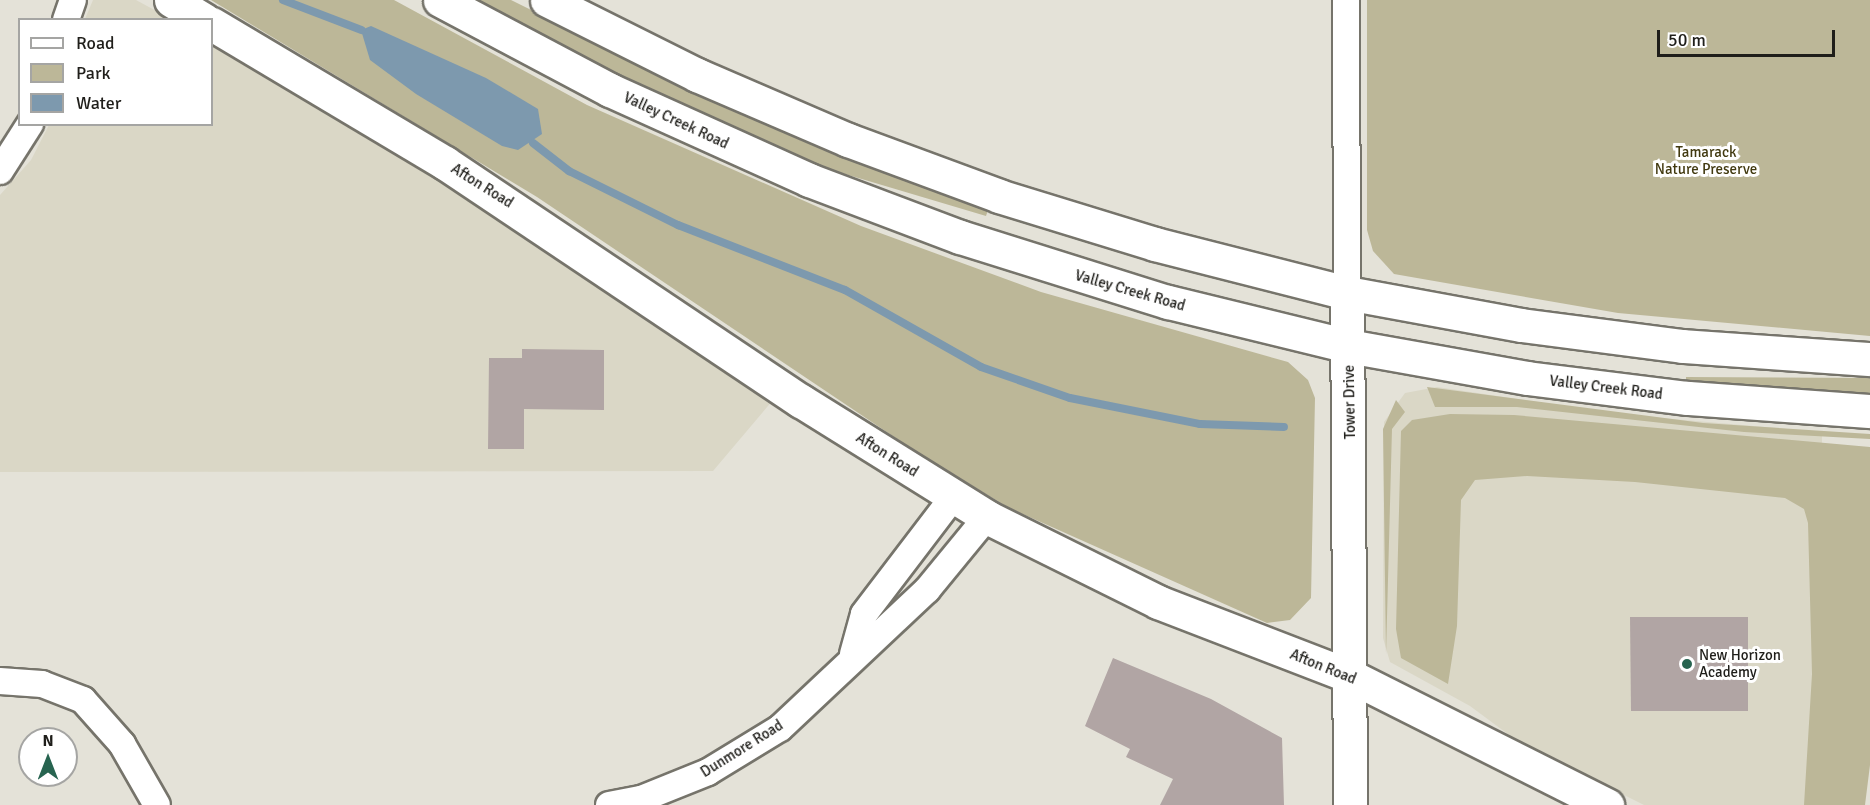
<!DOCTYPE html>
<style>
body{margin:0}
#map{position:relative;width:1870px;height:805px;overflow:hidden;background:#e4e2d8;font-family:Signika,sans-serif}
div>[style]{position:absolute}
[style*='--x']{left:calc(var(--x)*1px);top:calc(var(--y)*1px);width:calc(var(--w)*1px);rotate:calc(var(--a)*1deg)}
.built>*{inset:0;background:#dad7c6}
.green>*{inset:0;background:#bcb798}
.water>*{inset:0;background:#7d99ae}
.stream>*{height:8px;margin:-4px;padding:0 4px;transform-origin:4px;border-radius:4px;background:#7d99ae}
.building>*{inset:0;background:#b1a5a4}
.roads{filter:drop-shadow(2px 0 #76746b) drop-shadow(-2px 0 #76746b) drop-shadow(0 2px #76746b) drop-shadow(0 -2px #76746b)}
.street>*{height:26px;margin:-13px;padding:0 13px;transform-origin:13px;border-radius:13px;background:#fff}
.secondary>*{height:33px;margin:-16.5px;padding:0 16.5px;transform-origin:16.5px;border-radius:16.5px;background:#fff}
.dots>*{width:16px;height:16px;translate:-50% -50%;box-sizing:border-box;border:3px solid #fff;border-radius:50%}
span{translate:-50% -50%;white-space:nowrap;text-align:center;line-height:1.15;-webkit-text-stroke:6px #fff;paint-order:stroke}
.street-label{font-size:15px;color:#1f1e1a}
.park-label{font-size:15px;color:#41390f}
.poi-label{font-size:15px;color:#1f1e1a}
.left{translate:0 -50%;text-align:left}
.legend{position:absolute;left:18px;top:18px;width:195px;height:108px;box-sizing:border-box;background:#fff;border:2px solid #a5a5a3;margin:0;padding:8px 10px;list-style:none;font-size:18px;color:#1f1e1a}
.legend li{display:flex;align-items:center;gap:12px;height:30px}
.legend b{width:30px;border:2px solid #a5a5a3}
.north{position:absolute;left:18px;top:727px;width:60px;height:60px;box-sizing:border-box;background:#fff;border:2px solid #a5a5a3;border-radius:50%;rotate:0deg;font-size:16px;font-weight:700;line-height:24px;text-align:center;color:#1f1e1a}
.north::after{content:'';display:block;margin:auto;width:21px;height:27px;background:#276450;clip-path:polygon(50% 0,100% 100%,50% 72%,0 100%)}
.scale{position:absolute;left:1657px;top:30px;width:178px;height:27px;box-sizing:border-box;border:3px solid #1f1e1a;border-top:0;padding-left:8px;font-size:18px;line-height:21px;white-space:nowrap;color:#1f1e1a;-webkit-text-stroke:4px #fff;paint-order:stroke}
</style>
<div id="map">
<div class="built">
<div style="clip-path:polygon(93px 0,136px 0,171px 19px,85px 19px)"></div>
<div style="clip-path:polygon(212px 43px,520px 230px,773px 400px,713px 471px,0 472px,0 195px,31px 160px,49px 125px,212px 124px)"></div>
<div style="clip-path:polygon(1437px 387px,1626px 415px,1822px 432px,1821px 805px,1644px 805px,1520px 743px,1470px 706px,1390px 662px,1383px 638px,1384px 422px,1405px 393px)"></div>
</div>
<div class="green">
<div style="clip-path:polygon(211px 0,394px 0,587px 105px,861px 226px,1041px 292px,1288px 362px,1308px 380px,1315px 398px,1311px 598px,1290px 620px,1267px 623px,1009px 508px,915px 451px,537px 197px)"></div>
<div style="clip-path:polygon(473px 0,511px 0,723px 105px,988px 210px,986px 216px,808px 163px,676px 105px)"></div>
<div style="clip-path:polygon(1367px 0,1870px 0,1870px 336px,1618px 313px,1394px 274px,1373px 251px,1367px 230px)"></div>
<div style="clip-path:polygon(1686px 377px,1870px 378px,1870px 395px,1686px 382px)"></div>
<div style="clip-path:polygon(1427px 387px,1703px 423px,1870px 434px,1870px 439px,1744px 432px,1517px 407px,1435px 407px)"></div>
<div style="clip-path:polygon(1396px 400px,1405px 412px,1392px 429px,1386px 655px,1383px 429px)"></div>
<div style="clip-path:polygon(1450px 414px,1514px 415px,1870px 447px,1870px 765px,1865px 805px,1804px 805px,1812px 674px,1808px 523px,1804px 509px,1785px 498px,1635px 482px,1527px 476px,1475px 480px,1461px 500px,1457px 626px,1448px 684px,1401px 658px,1396px 629px,1401px 431px,1412px 420px)"></div>
</div>
<div class="water">
<div style="clip-path:polygon(371px 26px,486px 78px,538px 109px,542px 134px,518px 150px,502px 146px,416px 94px,370px 60px,361px 30px)"></div>
</div>
<div class="stream">
<div style="--x:283;--y:0;--w:84;--a:21"></div>
<div style="--x:533;--y:143;--w:46;--a:37.9"></div>
<div style="--x:569;--y:171;--w:122;--a:26.4"></div>
<div style="--x:678;--y:225;--w:179;--a:21.3"></div>
<div style="--x:845;--y:290;--w:156;--a:29.5"></div>
<div style="--x:981;--y:367;--w:94;--a:19.2"></div>
<div style="--x:1070;--y:398;--w:133;--a:11.3"></div>
<div style="--x:1200;--y:424;--w:84;--a:2"></div>
</div>
<div class="building">
<div style="clip-path:polygon(522px 349px,604px 350px,604px 410px,524px 409px,524px 449px,488px 449px,489px 358px,522px 358px)"></div>
<div style="clip-path:polygon(1630px 617px,1748px 617px,1748px 711px,1631px 711px)"></div>
<div style="clip-path:polygon(1113px 658px,1211px 699px,1282px 738px,1284px 805px,1160px 805px,1173px 779px,1126px 757px,1130px 749px,1085px 726px)"></div>
</div>
<div class="roads">
<div class="street">
<div style="--x:1346;--y:0;--w:293;--a:89.8"></div>
<div style="--x:66;--y:20;--w:21;--a:-71"></div>
<div style="--x:0;--y:171;--w:56;--a:-57.4"></div>
<div style="--x:853;--y:654;--w:41;--a:-74.6"></div>
<div style="--x:864;--y:614;--w:147;--a:-52.7"></div>
<div style="--x:0;--y:681;--w:42;--a:4.1"></div>
<div style="--x:42;--y:684;--w:44;--a:21.3"></div>
<div style="--x:83;--y:700;--w:59;--a:48.4"></div>
<div style="--x:122;--y:744;--w:70;--a:60.2"></div>
<div style="--x:609;--y:805;--w:33;--a:-11"></div>
<div style="--x:641;--y:799;--w:72;--a:-21.9"></div>
<div style="--x:708;--y:772;--w:84;--a:-31.4"></div>
<div style="--x:780;--y:728;--w:202;--a:-43.2"></div>
<div style="--x:927;--y:590;--w:94;--a:-50.6"></div>
</div>
<div class="secondary">
<div style="--x:171;--y:0;--w:39;--a:31"></div>
<div style="--x:440;--y:0;--w:192;--a:27.9"></div>
<div style="--x:610;--y:90;--w:218;--a:24.3"></div>
<div style="--x:809;--y:180;--w:161;--a:20.7"></div>
<div style="--x:960;--y:237;--w:218;--a:17.4"></div>
<div style="--x:1168;--y:302;--w:185;--a:13.7"></div>
<div style="--x:1348;--y:346;--w:182;--a:10.1"></div>
<div style="--x:1527;--y:378;--w:162;--a:7.1"></div>
<div style="--x:1688;--y:398;--w:182;--a:4.1"></div>
<div style="--x:547;--y:0;--w:168;--a:26.6"></div>
<div style="--x:697;--y:75;--w:164;--a:23.3"></div>
<div style="--x:848;--y:140;--w:161;--a:20.3"></div>
<div style="--x:999;--y:196;--w:163;--a:17.1"></div>
<div style="--x:1155;--y:244;--w:198;--a:14.3"></div>
<div style="--x:1347;--y:293;--w:177;--a:10.4"></div>
<div style="--x:1521;--y:325;--w:163;--a:7.4"></div>
<div style="--x:1683;--y:346;--w:187;--a:4"></div>
<div style="--x:212;--y:24;--w:271;--a:30.8"></div>
<div style="--x:445;--y:163;--w:428;--a:33.8"></div>
<div style="--x:801;--y:401;--w:219;--a:31.9"></div>
<div style="--x:987;--y:517;--w:191;--a:26.4"></div>
<div style="--x:1158;--y:602;--w:206;--a:21.1"></div>
<div style="--x:1350;--y:676;--w:288;--a:26.7"></div>
<div style="--x:1347;--y:293;--w:512;--a:89.66"></div>
</div>
</div>
<div class="dots">
<div style="left:1687px;top:664px;background:#276450"></div>
</div>
<div class="street-label">
<span style="left:676px;top:121px;rotate:25deg">Valley Creek Road</span>
<span style="left:482px;top:186px;rotate:32deg">Afton Road</span>
<span style="left:1130px;top:291px;rotate:16deg">Valley Creek Road</span>
<span style="left:1606px;top:388px;rotate:7deg">Valley Creek Road</span>
<span style="left:1350px;top:402px;rotate:-91deg">Tower Drive</span>
<span style="left:887px;top:455px;rotate:32deg">Afton Road</span>
<span style="left:1323px;top:667px;rotate:22deg">Afton Road</span>
<span style="left:742px;top:749px;rotate:-32deg">Dunmore Road</span>
</div>
<div class="park-label">
<span style="left:1706px;top:161px">Tamarack<br>Nature Preserve</span>
</div>
<div class="poi-label">
<span class="left" style="left:1699px;top:664px">New Horizon<br>Academy</span>
</div>
<ul class="legend">
<li><b style="height:8px;background:#fff"></b>Road</li>
<li><b style="height:16px;background:#bcb798"></b>Park</li>
<li><b style="height:16px;background:#7d99ae"></b>Water</li>
</ul>
<div class="north">N</div>
<div class="scale">50 m</div>
</div>
